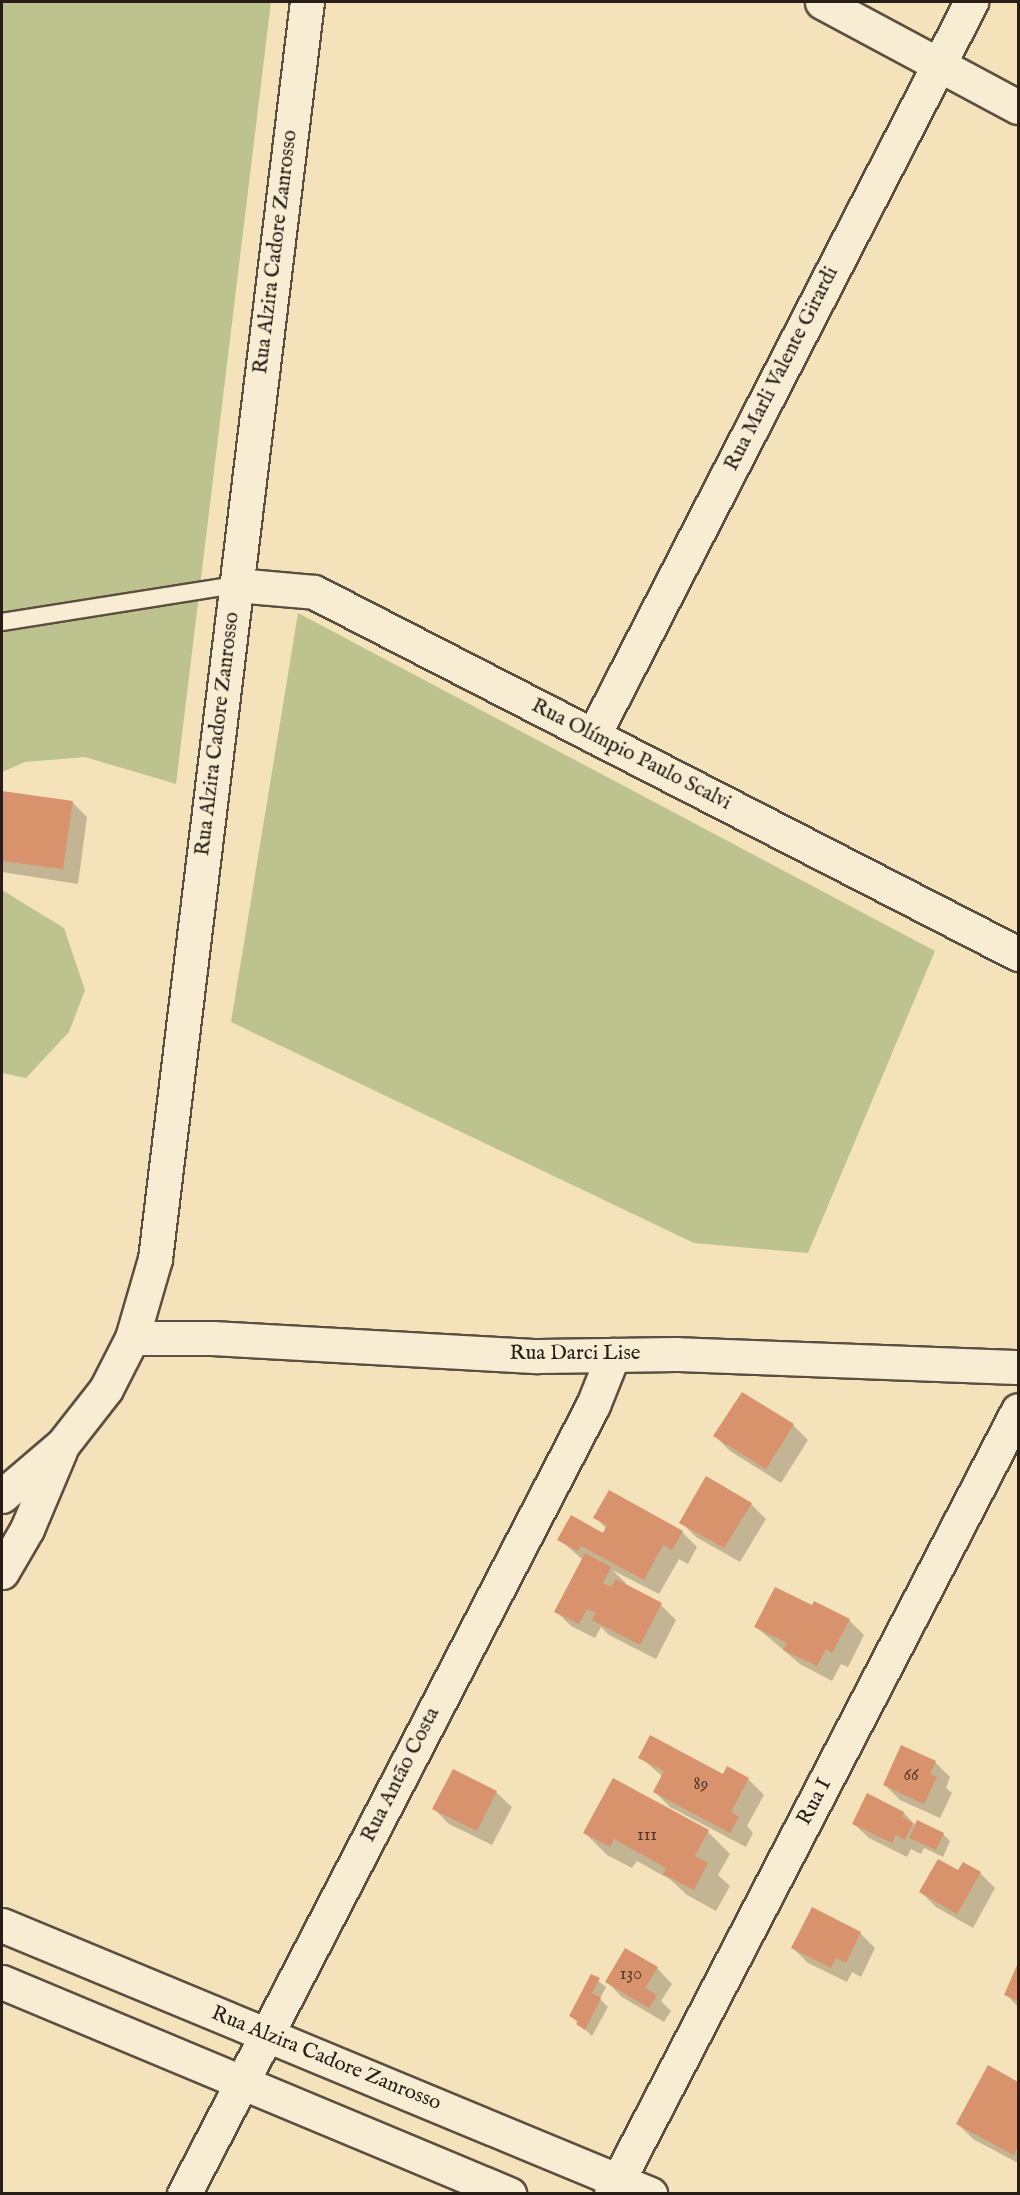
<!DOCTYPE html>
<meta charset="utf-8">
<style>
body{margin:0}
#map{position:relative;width:1020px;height:2195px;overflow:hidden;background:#f4e3ba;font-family:"IM FELL English",serif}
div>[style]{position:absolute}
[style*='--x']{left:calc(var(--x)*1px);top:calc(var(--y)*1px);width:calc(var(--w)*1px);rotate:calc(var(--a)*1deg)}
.green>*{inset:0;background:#bdc38f}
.shadow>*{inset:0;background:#0003}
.building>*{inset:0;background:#d8926c}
.roads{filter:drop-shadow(2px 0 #5c4e40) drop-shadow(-2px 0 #5c4e40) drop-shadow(0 2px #5c4e40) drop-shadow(0 -2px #5c4e40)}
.service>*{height:16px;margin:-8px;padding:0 8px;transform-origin:8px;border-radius:8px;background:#f8edd2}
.minor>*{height:33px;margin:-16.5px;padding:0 16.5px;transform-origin:16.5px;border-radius:16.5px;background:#f8edd2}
.tertiary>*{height:33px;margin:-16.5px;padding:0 16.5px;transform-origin:16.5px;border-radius:16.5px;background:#f8edd2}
span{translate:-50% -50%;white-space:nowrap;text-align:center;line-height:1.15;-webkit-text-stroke:6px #f8edd2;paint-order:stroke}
.number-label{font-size:18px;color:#553a2c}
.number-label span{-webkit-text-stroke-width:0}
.street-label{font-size:21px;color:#291d17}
.frame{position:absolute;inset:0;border:3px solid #291d17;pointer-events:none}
</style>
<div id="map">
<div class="green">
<div style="clip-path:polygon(2px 2px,271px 2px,176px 784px,85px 757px,25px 762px,2px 772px)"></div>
<div style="clip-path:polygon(298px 613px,935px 951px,808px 1253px,694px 1243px,231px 1022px)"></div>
<div style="clip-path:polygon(2px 890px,64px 928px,85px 990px,69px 1032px,26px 1078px,2px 1073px)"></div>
</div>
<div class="shadow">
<div style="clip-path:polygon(2px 792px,72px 802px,87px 817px,78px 884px,2px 872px)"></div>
<div style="clip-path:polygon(793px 1425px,808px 1440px,781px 1483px,730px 1451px,715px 1436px)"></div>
<div style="clip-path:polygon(751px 1504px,766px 1519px,740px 1562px,696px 1537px,681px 1522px)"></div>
<div style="clip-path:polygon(595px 1517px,682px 1532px,697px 1547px,688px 1564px,679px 1559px,659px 1594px,612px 1570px,626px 1583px,624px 1585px,661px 1605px,676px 1620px,656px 1659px,609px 1635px,601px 1627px,595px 1638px,571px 1626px,556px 1611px,583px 1560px,559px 1539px,603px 1535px,607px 1529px)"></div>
<div style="clip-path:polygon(849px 1620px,864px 1635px,848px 1667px,841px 1664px,832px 1681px,800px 1664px,756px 1627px)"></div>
<div style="clip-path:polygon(640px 1757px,724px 1776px,728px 1768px,749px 1780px,764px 1795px,747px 1826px,753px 1833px,746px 1847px,670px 1807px,655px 1792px,663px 1777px)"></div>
<div style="clip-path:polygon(935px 1762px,950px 1777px,946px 1788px,952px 1793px,940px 1818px,900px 1800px,885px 1785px)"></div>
<div style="clip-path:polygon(496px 1792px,512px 1807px,492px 1845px,449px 1824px,434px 1809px)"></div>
<div style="clip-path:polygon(904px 1813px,916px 1826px,943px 1834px,950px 1841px,943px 1857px,924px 1848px,921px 1854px,911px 1849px,907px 1857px,869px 1838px,853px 1823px)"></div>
<div style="clip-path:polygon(708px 1832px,730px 1854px,718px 1875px,730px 1886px,716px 1911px,687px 1895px,671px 1880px,637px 1861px,632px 1868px,607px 1855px,585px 1833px)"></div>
<div style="clip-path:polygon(980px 1873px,995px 1888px,973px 1928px,936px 1907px,921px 1892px)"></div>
<div style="clip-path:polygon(860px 1933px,875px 1948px,861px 1977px,852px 1972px,847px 1982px,808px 1963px,793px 1948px)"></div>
<div style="clip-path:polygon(1018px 1967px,1018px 2007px,1006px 1994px)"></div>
<div style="clip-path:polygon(657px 1968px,672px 1984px,661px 2001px,671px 2011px,664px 2022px,622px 1997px,607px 1982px)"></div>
<div style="clip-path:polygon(592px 1976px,606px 1987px,600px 1999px,608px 2007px,592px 2036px,571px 2016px)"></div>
<div style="clip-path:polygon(989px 2067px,1018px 2083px,1018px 2163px,973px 2139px,958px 2124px)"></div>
</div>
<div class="building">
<div style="clip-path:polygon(2px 791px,73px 801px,63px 869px,2px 861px)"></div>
<div style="clip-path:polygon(742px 1392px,794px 1424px,766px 1469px,713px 1436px)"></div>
<div style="clip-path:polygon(706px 1476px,752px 1503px,724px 1548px,679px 1523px)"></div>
<div style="clip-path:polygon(609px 1490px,683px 1531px,672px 1550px,663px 1545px,644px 1580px,581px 1546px,578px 1551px,557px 1540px,571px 1515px,603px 1533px,607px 1525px,593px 1518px)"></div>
<div style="clip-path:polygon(585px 1553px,611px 1567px,603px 1583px,611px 1587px,616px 1579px,662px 1603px,640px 1645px,592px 1620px,596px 1613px,587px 1609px,579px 1624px,554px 1612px)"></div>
<div style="clip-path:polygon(775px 1587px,812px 1605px,814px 1601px,850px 1619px,832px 1653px,826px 1649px,817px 1666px,783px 1650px,787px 1643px,754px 1627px)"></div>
<div style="clip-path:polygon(650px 1735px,723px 1774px,727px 1766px,749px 1778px,731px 1812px,739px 1817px,730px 1833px,653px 1792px,664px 1771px,638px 1758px)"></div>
<div style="clip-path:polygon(901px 1745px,936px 1761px,930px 1774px,937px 1777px,924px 1804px,883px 1785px)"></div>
<div style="clip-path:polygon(453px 1769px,497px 1791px,477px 1831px,432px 1809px)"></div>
<div style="clip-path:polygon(613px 1778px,709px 1830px,695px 1856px,708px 1863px,694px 1890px,663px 1874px,666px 1868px,614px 1839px,610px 1847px,583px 1833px)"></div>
<div style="clip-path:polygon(867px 1793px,904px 1812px,902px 1817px,913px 1823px,905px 1840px,896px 1835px,892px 1843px,852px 1824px)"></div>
<div style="clip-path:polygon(917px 1820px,944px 1833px,936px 1850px,909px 1838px)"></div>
<div style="clip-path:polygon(938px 1859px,958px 1870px,963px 1862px,981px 1872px,957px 1914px,919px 1892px)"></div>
<div style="clip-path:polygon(812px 1907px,861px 1932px,846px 1963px,836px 1958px,831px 1968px,791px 1948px)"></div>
<div style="clip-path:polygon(625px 1948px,658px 1967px,645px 1988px,657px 1995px,649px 2008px,605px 1982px)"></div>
<div style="clip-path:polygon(1018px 1963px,1018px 2001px,1004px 1995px)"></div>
<div style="clip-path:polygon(591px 1974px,600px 1978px,592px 1993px,601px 1998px,585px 2030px,576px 2024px,578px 2021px,569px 2016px)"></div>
<div style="clip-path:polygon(988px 2065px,1018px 2082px,1018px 2146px,1014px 2155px,956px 2124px)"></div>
</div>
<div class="roads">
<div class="service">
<div style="--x:2;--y:622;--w:237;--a:-9"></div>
</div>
<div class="minor">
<div style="--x:822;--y:2;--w:222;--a:28.2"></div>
<div style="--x:236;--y:585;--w:78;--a:5.1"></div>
<div style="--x:314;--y:592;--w:792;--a:27.21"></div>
<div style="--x:593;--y:736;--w:826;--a:-62.75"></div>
<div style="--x:132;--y:1338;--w:80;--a:0"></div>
<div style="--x:212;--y:1338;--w:326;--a:3.2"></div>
<div style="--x:538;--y:1356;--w:138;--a:-0.8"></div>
<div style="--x:676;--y:1354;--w:342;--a:2.2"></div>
<div style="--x:184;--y:2194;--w:889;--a:-62.6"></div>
<div style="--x:593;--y:1405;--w:54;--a:-68.2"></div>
<div style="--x:611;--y:2194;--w:883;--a:-62.56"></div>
</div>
<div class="tertiary">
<div style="--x:2;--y:1496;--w:80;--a:-40.4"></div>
<div style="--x:63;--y:1444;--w:70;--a:-52"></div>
<div style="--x:106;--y:1389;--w:57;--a:-63"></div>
<div style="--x:132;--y:1338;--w:82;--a:-73.8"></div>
<div style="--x:155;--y:1259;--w:1266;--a:-83.11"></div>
<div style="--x:2;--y:1572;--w:50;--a:-59.8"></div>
<div style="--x:27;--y:1529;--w:85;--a:-67.1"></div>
<div style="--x:2;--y:1925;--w:702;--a:22.54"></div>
<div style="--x:2;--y:1982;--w:550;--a:22.69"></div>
</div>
</div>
<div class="number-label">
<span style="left:911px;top:1776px">66</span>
<span style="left:701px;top:1785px">89</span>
<span style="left:647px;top:1836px">111</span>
<span style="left:631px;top:1975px">130</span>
</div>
<div class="street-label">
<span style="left:276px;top:252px;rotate:-83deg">Rua Alzira Cadore Zanrosso</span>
<span style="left:782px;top:369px;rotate:-63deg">Rua Marli Valente Girardi</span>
<span style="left:218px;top:734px;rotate:-83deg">Rua Alzira Cadore Zanrosso</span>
<span style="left:631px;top:755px;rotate:27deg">Rua Olímpio Paulo Scalvi</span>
<span style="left:575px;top:1354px">Rua Darci Lise</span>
<span style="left:401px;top:1775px;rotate:-63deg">Rua Antão Costa</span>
<span style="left:815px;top:1802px;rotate:-62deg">Rua I</span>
<span style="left:326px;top:2059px;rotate:22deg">Rua Alzira Cadore Zanrosso</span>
</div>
<div class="frame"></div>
</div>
